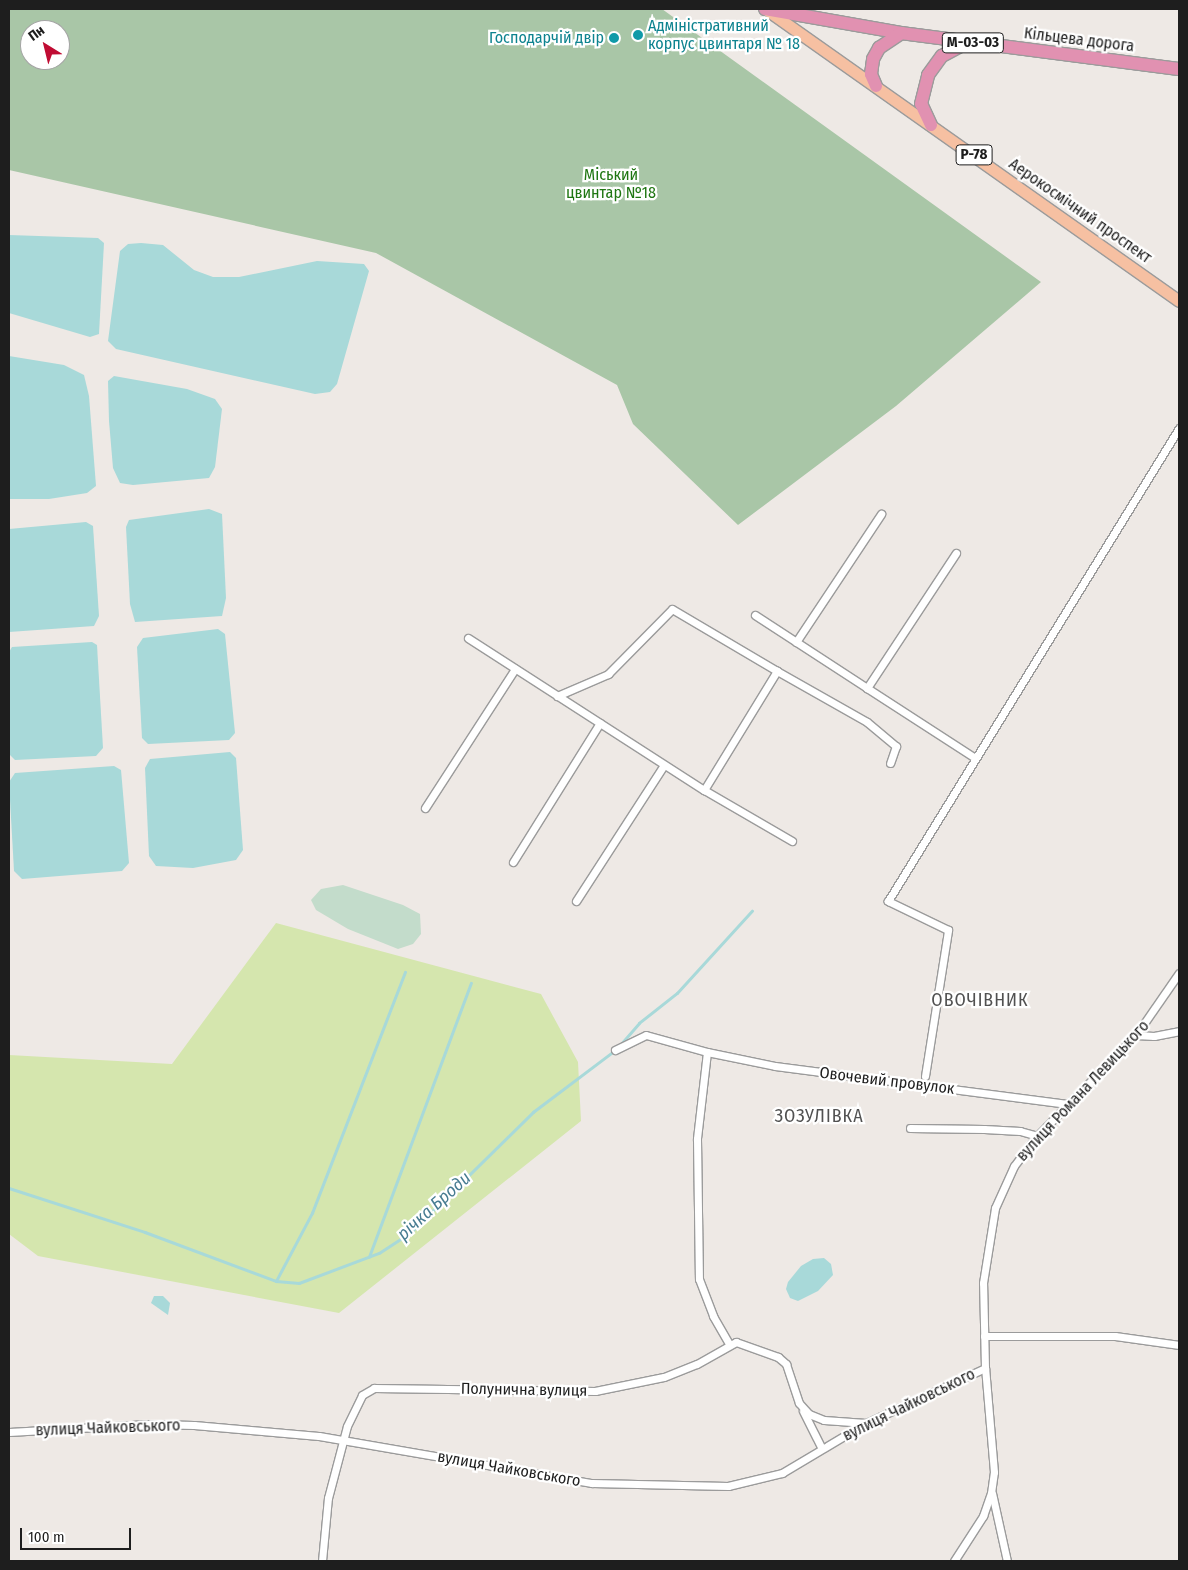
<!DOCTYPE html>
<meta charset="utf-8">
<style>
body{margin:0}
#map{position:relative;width:1188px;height:1570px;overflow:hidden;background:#eee9e5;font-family:"Fira Sans Condensed",sans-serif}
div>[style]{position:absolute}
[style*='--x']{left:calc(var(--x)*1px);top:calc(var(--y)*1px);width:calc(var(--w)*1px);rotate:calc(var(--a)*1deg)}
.grass>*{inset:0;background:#d5e6ae}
.wetland>*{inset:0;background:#c3dccb}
.cemetery>*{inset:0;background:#a9c6a7}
.water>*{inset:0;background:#a8d9d9}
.stream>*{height:2.5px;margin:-1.25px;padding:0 1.25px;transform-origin:1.25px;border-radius:1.25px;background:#a8d9d9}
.roads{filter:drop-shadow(1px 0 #9b9b9b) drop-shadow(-1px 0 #9b9b9b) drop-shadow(0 1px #9b9b9b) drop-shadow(0 -1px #9b9b9b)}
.street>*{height:7px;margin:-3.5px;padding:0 3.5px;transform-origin:3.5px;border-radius:3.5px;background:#fff}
.primary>*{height:11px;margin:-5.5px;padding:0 5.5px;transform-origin:5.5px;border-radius:5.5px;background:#f6c0a2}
.highway>*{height:12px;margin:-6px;padding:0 6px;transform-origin:6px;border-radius:6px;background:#e191b1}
.dots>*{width:14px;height:14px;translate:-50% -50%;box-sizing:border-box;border:2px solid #fff;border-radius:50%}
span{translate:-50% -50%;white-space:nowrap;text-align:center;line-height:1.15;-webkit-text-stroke:4.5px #fff;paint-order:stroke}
.shield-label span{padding:1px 4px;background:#fff;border:1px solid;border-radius:4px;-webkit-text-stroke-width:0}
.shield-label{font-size:15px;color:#1e1e1e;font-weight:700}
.culture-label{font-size:16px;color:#0d838f}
.left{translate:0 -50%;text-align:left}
.right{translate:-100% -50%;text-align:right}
.street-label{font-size:16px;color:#1e1e1e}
.park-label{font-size:16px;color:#1f7612}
.neighbourhood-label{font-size:18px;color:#515151;letter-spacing:1px}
.water-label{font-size:18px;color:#477c91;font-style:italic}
.frame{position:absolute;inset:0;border:10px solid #1e1e1e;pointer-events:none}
.north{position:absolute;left:20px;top:20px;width:50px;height:50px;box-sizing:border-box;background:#fff;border:1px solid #a5a5a5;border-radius:50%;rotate:324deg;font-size:14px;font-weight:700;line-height:20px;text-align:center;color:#1e1e1e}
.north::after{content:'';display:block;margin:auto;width:18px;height:22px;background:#c00c33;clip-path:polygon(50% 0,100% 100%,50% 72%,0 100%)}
.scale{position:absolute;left:20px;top:1528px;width:111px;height:22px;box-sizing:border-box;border:2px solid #1e1e1e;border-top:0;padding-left:6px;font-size:15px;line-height:18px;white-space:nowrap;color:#1e1e1e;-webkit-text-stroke:4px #fff;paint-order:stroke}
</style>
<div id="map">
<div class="grass">
<div style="clip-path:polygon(276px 923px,541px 994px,578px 1062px,581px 1121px,339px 1313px,38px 1256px,9px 1234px,9px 1055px,172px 1064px)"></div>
</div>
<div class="wetland">
<div style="clip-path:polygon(343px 885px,403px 905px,420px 914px,421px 934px,413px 944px,398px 949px,348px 929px,316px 910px,311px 900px,321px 889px)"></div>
</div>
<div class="cemetery">
<div style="clip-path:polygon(evenodd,9px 9px,662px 9px,1041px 282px,896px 406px,738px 525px,633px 424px,617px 385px,376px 253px,9px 170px,9px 9px,30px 30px,60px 30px,60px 60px,30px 60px,30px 30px)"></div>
</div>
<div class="water">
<div style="clip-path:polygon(9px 235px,98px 238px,104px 243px,99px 334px,90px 337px,9px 313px)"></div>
<div style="clip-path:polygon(141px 243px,163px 245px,194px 270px,213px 277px,239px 277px,317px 261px,364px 264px,369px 271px,337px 384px,330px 392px,315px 394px,116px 349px,108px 341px,120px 251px,128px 244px)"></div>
<div style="clip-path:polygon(9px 356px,64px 365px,84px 375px,89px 396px,96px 486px,87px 493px,49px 499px,9px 499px)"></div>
<div style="clip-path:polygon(114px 376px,187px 389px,215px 399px,222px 409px,215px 467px,209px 478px,133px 485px,120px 483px,113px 468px,109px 421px,108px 381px)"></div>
<div style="clip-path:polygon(209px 509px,222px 514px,226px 598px,222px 616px,135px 622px,130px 604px,126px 527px,129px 520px)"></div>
<div style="clip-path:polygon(86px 522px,93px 526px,99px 616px,94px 626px,9px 632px,9px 529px)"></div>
<div style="clip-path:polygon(218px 629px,225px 634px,235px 733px,229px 740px,148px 744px,142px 738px,137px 647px,143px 638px)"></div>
<div style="clip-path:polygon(92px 642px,97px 645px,103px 748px,96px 756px,15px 760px,10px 755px,9px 652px,12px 647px)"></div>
<div style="clip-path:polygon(230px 752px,236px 758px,243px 850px,236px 860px,193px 868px,156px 866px,149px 856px,145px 768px,150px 759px)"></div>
<div style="clip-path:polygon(114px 766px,121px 770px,129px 863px,122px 871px,22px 879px,14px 871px,9px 782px,15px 773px)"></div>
<div style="clip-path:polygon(824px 1258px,831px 1264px,833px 1275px,818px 1291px,798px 1301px,790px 1298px,786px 1289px,788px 1282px,801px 1266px,813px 1259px)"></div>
<div style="clip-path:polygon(154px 1296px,163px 1296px,170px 1303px,168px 1315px,151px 1303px)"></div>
</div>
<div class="stream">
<div style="--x:620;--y:1045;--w:29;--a:-49"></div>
<div style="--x:639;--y:1023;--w:48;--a:-38.3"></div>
<div style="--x:677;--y:993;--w:111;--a:-47.6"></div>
<div style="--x:9;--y:1188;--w:143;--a:17.9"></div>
<div style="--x:145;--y:1232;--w:140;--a:20.5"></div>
<div style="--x:276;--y:1281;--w:23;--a:5"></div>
<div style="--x:299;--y:1283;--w:85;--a:-20.6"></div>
<div style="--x:379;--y:1253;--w:37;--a:-33"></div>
<div style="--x:410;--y:1233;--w:173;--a:-44.5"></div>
<div style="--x:533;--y:1112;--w:101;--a:-37"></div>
<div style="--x:369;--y:1257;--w:292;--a:-69.6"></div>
<div style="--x:276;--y:1281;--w:77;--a:-62.1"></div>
<div style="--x:312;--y:1213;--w:258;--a:-68.9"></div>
</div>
<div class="roads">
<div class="street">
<div style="--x:956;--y:553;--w:162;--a:123.4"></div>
<div style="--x:867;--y:688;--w:129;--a:32.9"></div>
<div style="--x:755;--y:615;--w:134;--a:33.1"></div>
<div style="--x:468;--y:638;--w:281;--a:32.8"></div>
<div style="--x:796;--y:642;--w:154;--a:-56.4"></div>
<div style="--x:557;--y:696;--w:56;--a:-23.3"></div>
<div style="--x:608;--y:674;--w:91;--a:-45.4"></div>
<div style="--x:672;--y:609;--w:122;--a:30.6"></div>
<div style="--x:425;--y:808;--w:166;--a:-57.1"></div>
<div style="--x:792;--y:841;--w:102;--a:-149.9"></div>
<div style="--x:704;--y:790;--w:140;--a:-58.5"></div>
<div style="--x:777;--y:671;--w:103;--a:29.5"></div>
<div style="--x:867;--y:722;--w:38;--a:40"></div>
<div style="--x:896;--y:746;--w:18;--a:109"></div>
<div style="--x:513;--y:862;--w:164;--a:-58"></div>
<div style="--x:576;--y:901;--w:162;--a:-57.1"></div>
<div style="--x:1136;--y:1035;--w:18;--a:3"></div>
<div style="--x:1154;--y:1036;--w:25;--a:-11"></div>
<div style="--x:615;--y:1050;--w:34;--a:-26"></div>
<div style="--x:646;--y:1035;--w:63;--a:15.6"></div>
<div style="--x:707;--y:1052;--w:69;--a:11.6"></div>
<div style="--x:775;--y:1066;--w:295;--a:7.4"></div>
<div style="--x:707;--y:1052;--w:88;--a:96.6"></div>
<div style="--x:697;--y:1139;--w:140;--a:89.2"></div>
<div style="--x:699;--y:1279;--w:40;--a:69"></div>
<div style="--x:713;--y:1316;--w:32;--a:60"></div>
<div style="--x:925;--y:1076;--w:148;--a:-81"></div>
<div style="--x:948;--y:930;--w:67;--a:-154.2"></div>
<div style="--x:888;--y:901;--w:555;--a:-58.4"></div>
<div style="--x:910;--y:1128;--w:74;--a:0.8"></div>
<div style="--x:984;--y:1129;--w:36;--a:3"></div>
<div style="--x:1020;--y:1131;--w:18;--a:16"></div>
<div style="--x:984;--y:1336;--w:131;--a:0"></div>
<div style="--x:1115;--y:1336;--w:65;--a:8"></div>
<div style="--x:803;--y:1411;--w:42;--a:63.4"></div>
<div style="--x:9;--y:1432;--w:140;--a:-3.3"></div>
<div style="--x:149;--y:1424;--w:45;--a:1.3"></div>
<div style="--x:194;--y:1425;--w:125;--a:5"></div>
<div style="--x:319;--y:1436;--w:277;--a:9.8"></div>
<div style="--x:592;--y:1483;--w:136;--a:1.3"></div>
<div style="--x:728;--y:1486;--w:56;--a:-13.5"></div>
<div style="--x:782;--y:1473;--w:98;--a:-30.8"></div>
<div style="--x:866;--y:1423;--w:131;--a:-24.8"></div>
<div style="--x:992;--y:1493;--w:70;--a:77.6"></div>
<div style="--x:322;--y:1561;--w:63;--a:-84.6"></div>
<div style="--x:328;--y:1498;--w:74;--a:-75.2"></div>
<div style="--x:347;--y:1426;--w:34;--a:-64"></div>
<div style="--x:362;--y:1395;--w:14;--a:-30"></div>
<div style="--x:374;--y:1388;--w:221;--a:0.8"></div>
<div style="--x:595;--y:1391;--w:70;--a:-11.5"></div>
<div style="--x:664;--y:1377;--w:35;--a:-22"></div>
<div style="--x:697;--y:1364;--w:45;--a:-29.4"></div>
<div style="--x:736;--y:1342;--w:45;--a:19.7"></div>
<div style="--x:778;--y:1357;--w:11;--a:41"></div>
<div style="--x:786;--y:1364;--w:41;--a:71.6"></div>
<div style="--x:799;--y:1403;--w:15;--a:48"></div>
<div style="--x:809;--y:1414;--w:16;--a:22"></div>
<div style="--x:824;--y:1420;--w:42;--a:4.1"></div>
<div style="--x:954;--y:1561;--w:54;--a:-57.2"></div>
<div style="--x:983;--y:1516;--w:24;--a:-71"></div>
<div style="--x:991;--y:1493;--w:21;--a:-82"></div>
<div style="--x:994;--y:1472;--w:104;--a:-94.9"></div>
<div style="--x:985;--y:1368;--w:85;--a:-91.3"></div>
<div style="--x:983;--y:1283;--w:76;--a:-80.9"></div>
<div style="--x:995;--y:1208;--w:46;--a:-65.7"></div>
<div style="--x:1014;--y:1166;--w:38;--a:-53"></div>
<div style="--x:1037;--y:1136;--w:141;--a:-45.6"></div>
<div style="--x:1136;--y:1035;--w:75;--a:-55.3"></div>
</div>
<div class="primary">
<div style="--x:767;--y:10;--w:504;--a:35.23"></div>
</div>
<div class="highway">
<div style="--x:765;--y:9;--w:138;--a:10"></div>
<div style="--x:901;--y:33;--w:280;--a:7.4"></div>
<div style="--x:876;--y:86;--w:13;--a:-113"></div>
<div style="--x:871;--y:74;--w:15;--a:-82"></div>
<div style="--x:873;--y:59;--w:13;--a:-61"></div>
<div style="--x:879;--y:48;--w:27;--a:-34"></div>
<div style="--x:931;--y:125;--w:23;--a:-115"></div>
<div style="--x:921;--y:104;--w:30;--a:-76"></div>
<div style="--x:928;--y:75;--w:24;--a:-54"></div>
<div style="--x:942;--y:56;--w:27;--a:-28"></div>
</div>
</div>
<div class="dots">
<div style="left:638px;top:35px;background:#0f9aa8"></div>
<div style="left:614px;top:38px;background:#0f9aa8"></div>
</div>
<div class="shield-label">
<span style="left:973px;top:43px">М-03-03</span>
<span style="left:974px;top:155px">Р-78</span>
</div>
<div class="culture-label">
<span class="left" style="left:648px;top:35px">Адміністративний<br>корпус цвинтаря № 18</span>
<span class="right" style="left:604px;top:38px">Господарчій двір</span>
</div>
<div class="street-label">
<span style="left:1079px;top:40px;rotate:7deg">Кільцева дорога</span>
<span style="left:1080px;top:211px;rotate:35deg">Аерокосмічний проспект</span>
<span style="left:887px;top:1081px;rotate:7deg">Овочевий провулок</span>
<span style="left:1083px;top:1091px;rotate:-47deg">вулиця Романа Левицького</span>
<span style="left:524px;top:1390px;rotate:1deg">Полунична вулиця</span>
<span style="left:909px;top:1405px;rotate:-26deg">вулиця Чайковського</span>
<span style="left:108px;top:1428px;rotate:-2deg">вулиця Чайковського</span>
<span style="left:509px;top:1469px;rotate:10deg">вулиця Чайковського</span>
</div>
<div class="park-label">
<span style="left:611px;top:184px">Міський<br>цвинтар №18</span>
</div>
<div class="neighbourhood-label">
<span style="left:980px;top:1000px">ОВОЧІВНИК</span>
<span style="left:819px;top:1116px">ЗОЗУЛІВКА</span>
</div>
<div class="water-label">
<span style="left:434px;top:1206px;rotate:-42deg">річка Броди</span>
</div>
<div class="frame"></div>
<div class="north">Пн</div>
<div class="scale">100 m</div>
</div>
